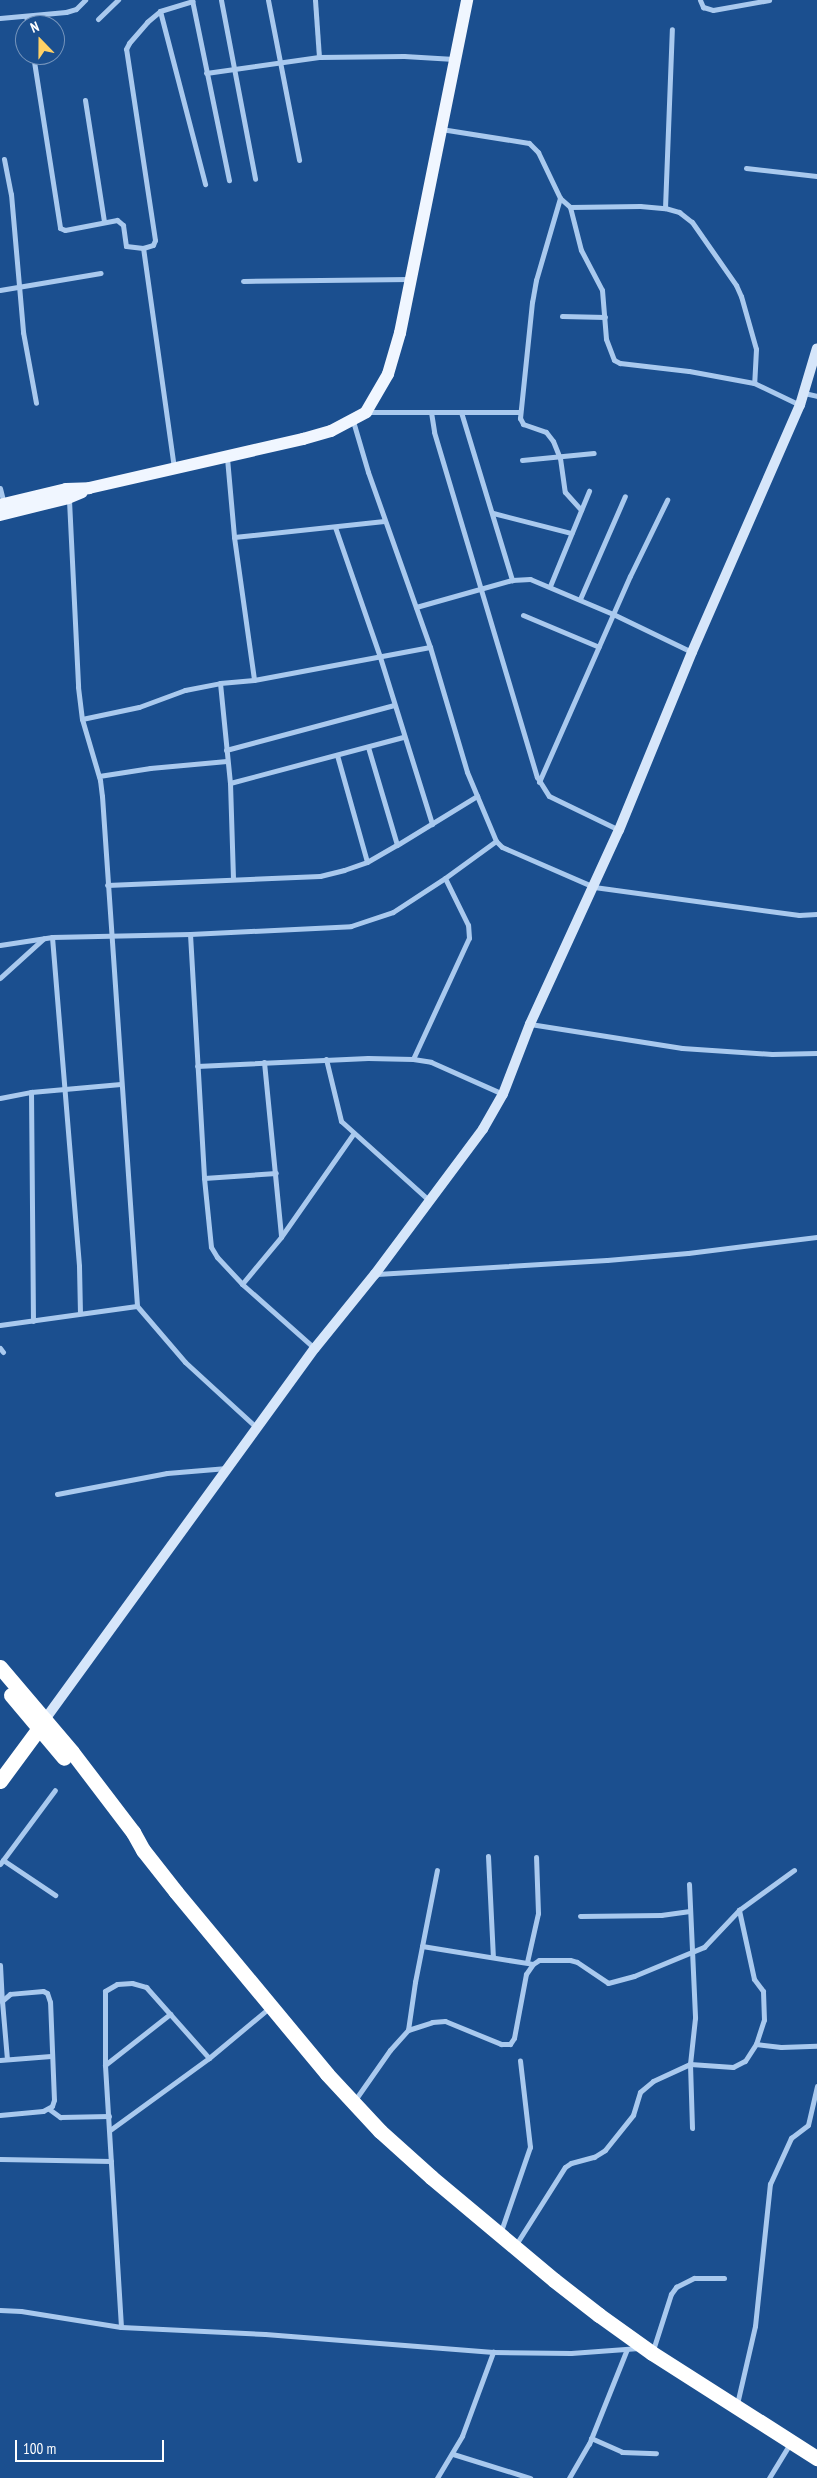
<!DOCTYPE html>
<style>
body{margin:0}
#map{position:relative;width:817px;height:2478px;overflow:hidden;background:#1b4f8f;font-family:"PT Sans Narrow",sans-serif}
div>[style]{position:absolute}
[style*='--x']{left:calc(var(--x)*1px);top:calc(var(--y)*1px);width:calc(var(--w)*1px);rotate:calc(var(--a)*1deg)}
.street>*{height:5px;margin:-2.5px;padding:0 2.5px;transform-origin:2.5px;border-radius:2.5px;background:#a9c9ee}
.secondary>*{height:10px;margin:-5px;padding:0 5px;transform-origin:5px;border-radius:5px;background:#d6e6fa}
.primary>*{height:12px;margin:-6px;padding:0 6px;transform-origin:6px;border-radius:6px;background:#f0f6ff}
.highway>*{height:15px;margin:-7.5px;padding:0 7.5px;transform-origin:7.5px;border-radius:7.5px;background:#fff}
span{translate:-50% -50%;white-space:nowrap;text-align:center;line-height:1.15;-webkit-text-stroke:5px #1b4f8f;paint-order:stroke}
.north{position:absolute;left:15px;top:15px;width:50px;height:50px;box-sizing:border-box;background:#1b4f8f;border:1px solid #7695bc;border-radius:50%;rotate:338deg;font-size:14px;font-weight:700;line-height:20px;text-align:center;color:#fff}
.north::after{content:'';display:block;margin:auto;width:18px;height:22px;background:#ffd166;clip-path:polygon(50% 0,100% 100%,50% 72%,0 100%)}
.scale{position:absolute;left:15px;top:2440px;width:149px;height:22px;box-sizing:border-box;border:2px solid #fff;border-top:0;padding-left:6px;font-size:15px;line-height:18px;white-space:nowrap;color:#fff;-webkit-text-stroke:4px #1b4f8f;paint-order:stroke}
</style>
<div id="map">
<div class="street">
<div style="--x:192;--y:0;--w:184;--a:78.4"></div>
<div style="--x:221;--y:0;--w:182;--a:79.2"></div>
<div style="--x:268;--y:0;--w:163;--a:79"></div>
<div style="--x:315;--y:0;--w:57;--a:86"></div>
<div style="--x:700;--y:0;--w:8;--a:67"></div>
<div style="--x:703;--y:7;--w:10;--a:17"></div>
<div style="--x:713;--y:10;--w:57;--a:-10.1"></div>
<div style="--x:160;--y:11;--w:179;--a:75.4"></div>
<div style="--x:26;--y:16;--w:9;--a:77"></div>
<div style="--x:0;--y:18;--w:66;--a:-5.2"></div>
<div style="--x:66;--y:12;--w:10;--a:-17"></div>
<div style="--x:76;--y:9;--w:13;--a:-45"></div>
<div style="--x:98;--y:19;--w:28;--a:-44"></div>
<div style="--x:33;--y:55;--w:175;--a:81.1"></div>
<div style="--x:60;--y:228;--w:5;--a:22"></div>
<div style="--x:65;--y:230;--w:53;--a:-10.9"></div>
<div style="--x:117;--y:220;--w:8;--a:40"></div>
<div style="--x:123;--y:225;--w:21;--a:82"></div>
<div style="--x:126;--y:246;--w:17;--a:7"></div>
<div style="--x:206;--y:73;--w:114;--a:-8.1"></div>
<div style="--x:319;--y:57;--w:85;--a:-0.7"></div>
<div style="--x:404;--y:56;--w:50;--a:3.4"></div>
<div style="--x:85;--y:100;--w:123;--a:81.1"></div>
<div style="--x:441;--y:129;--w:89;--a:9"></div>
<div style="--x:529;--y:143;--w:13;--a:45"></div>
<div style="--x:538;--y:152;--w:51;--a:64.4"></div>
<div style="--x:560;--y:198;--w:13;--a:42"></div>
<div style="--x:570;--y:207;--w:70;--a:-0.8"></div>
<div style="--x:640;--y:206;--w:25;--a:5"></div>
<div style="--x:665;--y:208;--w:15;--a:16"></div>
<div style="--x:679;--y:212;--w:16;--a:38"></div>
<div style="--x:692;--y:222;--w:77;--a:55.1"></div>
<div style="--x:736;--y:285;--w:12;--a:66"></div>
<div style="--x:741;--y:296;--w:55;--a:74.2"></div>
<div style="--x:756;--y:349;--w:34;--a:93"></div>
<div style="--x:4;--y:159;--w:36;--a:79"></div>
<div style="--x:11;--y:194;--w:139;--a:85"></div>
<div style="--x:23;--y:332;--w:72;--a:79.6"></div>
<div style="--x:746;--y:168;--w:71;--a:6.4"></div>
<div style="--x:560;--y:198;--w:85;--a:106.3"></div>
<div style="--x:536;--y:280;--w:22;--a:100"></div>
<div style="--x:532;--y:302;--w:117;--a:95.9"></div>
<div style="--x:520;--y:418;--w:7;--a:63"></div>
<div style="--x:523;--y:424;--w:24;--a:19"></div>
<div style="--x:546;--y:432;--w:11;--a:52"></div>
<div style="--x:553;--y:441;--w:18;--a:68"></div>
<div style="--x:560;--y:458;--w:34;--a:82"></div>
<div style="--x:565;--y:492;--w:24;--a:48"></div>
<div style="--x:570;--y:207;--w:44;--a:75.7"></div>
<div style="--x:581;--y:250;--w:45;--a:62.3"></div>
<div style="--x:602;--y:290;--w:49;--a:85.3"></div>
<div style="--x:606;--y:339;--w:22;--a:69"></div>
<div style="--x:614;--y:360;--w:7;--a:27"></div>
<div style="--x:620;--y:363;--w:69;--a:6.6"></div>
<div style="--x:689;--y:371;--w:66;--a:10.5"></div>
<div style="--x:754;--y:383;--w:51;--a:25.6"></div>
<div style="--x:665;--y:208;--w:179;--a:-87.8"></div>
<div style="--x:243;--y:281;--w:167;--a:-0.7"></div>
<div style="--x:0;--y:290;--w:102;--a:-9.6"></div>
<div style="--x:562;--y:316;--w:43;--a:1.3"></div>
<div style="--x:804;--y:393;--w:13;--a:13"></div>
<div style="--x:368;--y:412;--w:152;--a:0"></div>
<div style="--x:431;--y:412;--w:20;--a:81"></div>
<div style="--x:434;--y:432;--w:360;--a:73.4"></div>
<div style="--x:537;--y:777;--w:22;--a:58"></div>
<div style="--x:549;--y:796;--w:78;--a:25.9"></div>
<div style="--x:461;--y:412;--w:176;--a:73.1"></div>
<div style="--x:353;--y:421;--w:53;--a:73.6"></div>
<div style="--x:368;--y:472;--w:186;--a:70.5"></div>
<div style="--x:430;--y:647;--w:130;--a:73.5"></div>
<div style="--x:467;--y:772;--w:75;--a:67.2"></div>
<div style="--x:496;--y:841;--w:8;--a:45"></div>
<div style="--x:502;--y:847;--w:100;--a:23.5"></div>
<div style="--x:594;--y:887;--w:207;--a:7.8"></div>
<div style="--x:799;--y:915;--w:18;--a:-3"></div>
<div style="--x:227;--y:458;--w:79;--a:84.9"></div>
<div style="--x:234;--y:537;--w:144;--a:82"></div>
<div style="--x:522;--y:460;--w:72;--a:-5.6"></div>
<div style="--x:174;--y:468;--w:222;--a:-98"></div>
<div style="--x:143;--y:248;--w:10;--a:-17"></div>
<div style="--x:153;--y:245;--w:5;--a:-68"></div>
<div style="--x:155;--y:240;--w:193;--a:-98.6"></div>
<div style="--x:126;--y:49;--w:7;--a:-63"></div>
<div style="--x:129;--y:43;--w:28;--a:-49"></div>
<div style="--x:147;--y:22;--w:17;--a:-40"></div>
<div style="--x:160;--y:11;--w:34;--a:-17"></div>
<div style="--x:0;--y:488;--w:16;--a:76"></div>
<div style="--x:69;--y:500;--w:187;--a:87.2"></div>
<div style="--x:78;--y:687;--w:32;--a:83"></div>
<div style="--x:82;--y:719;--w:64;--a:73.6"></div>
<div style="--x:100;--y:780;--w:16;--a:83"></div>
<div style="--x:102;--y:796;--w:511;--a:86.07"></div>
<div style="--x:137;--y:1306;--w:74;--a:49.4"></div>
<div style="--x:185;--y:1362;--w:98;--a:42.5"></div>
<div style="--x:493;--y:513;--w:81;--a:14.4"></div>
<div style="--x:335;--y:527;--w:138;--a:70.9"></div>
<div style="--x:380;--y:657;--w:175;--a:72.7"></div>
<div style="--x:234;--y:537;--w:151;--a:-6.1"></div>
<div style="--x:550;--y:586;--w:103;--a:-67.7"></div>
<div style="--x:580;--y:599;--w:112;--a:-66.4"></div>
<div style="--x:416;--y:607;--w:100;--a:-15.7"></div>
<div style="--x:512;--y:580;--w:18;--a:-3"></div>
<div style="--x:530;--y:579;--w:90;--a:22.9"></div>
<div style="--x:613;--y:614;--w:88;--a:25.7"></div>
<div style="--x:523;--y:615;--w:82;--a:22.8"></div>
<div style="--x:220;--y:683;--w:100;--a:84.3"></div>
<div style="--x:230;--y:783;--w:96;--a:88.2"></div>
<div style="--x:82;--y:719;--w:58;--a:-11.9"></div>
<div style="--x:139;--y:707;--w:49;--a:-20.3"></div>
<div style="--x:185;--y:690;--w:36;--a:-11"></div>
<div style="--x:220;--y:683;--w:34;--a:-5"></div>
<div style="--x:254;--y:680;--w:179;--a:-10.6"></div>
<div style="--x:368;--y:747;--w:102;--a:73.5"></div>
<div style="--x:226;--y:750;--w:174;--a:-15"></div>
<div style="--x:337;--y:755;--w:111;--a:74.3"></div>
<div style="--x:99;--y:776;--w:52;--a:-8.9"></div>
<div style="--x:150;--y:768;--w:77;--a:-5.2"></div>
<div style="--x:539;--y:782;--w:225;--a:-66.2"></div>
<div style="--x:630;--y:576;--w:85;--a:-64"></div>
<div style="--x:230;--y:783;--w:179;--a:-14.9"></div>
<div style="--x:107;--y:885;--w:213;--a:-2.4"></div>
<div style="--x:320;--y:876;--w:25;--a:-14"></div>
<div style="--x:344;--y:870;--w:24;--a:-19"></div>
<div style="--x:367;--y:862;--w:34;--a:-30"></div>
<div style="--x:397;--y:845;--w:94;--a:-31.5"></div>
<div style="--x:190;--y:934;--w:244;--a:86.7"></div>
<div style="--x:204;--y:1178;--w:69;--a:84.2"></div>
<div style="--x:211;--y:1247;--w:12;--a:59"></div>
<div style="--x:217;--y:1257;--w:37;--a:47"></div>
<div style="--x:242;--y:1284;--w:96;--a:41.6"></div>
<div style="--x:52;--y:937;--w:330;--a:85.3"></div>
<div style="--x:79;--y:1266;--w:47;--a:88.8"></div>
<div style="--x:0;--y:945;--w:53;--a:-8.7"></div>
<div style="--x:52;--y:937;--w:138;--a:-1.2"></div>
<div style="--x:190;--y:934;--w:161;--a:-2.8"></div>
<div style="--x:351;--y:926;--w:44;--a:-18.4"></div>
<div style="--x:393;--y:912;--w:62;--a:-33.2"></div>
<div style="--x:445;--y:878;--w:63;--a:-36"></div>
<div style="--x:0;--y:978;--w:59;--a:-42.3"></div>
<div style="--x:530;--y:1024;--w:154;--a:9"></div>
<div style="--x:682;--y:1048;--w:90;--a:3.8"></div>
<div style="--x:772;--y:1054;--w:45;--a:-1.3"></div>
<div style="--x:326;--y:1059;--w:64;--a:76.4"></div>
<div style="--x:341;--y:1121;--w:120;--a:42"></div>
<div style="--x:413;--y:1059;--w:133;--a:-65.2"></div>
<div style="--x:469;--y:938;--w:13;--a:-94"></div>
<div style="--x:468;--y:925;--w:52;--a:-116.1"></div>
<div style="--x:264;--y:1062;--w:175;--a:84.4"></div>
<div style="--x:197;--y:1066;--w:171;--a:-2.7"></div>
<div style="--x:368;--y:1058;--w:45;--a:1.3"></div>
<div style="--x:413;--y:1059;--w:18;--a:9"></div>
<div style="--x:431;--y:1062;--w:79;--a:24"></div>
<div style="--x:31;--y:1092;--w:229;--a:89.5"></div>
<div style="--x:0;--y:1098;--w:32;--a:-11"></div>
<div style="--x:31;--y:1092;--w:90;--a:-5.1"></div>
<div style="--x:204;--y:1178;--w:72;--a:-4"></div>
<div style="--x:377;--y:1274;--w:230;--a:-3.5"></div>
<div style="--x:607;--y:1260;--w:81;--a:-4.9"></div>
<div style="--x:688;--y:1253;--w:130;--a:-7.1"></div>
<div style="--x:242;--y:1284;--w:61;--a:-50.3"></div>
<div style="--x:281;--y:1237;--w:126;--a:-55"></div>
<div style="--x:0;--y:1325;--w:138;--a:-7.9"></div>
<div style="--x:0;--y:1348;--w:5;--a:53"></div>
<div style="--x:57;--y:1494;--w:112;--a:-10.8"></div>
<div style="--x:167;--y:1473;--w:60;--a:-4.8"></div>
<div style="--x:488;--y:1856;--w:101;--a:87.2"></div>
<div style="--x:3;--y:1860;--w:63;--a:33.9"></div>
<div style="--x:0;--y:1864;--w:92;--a:-53.4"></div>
<div style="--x:689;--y:1884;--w:134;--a:87.4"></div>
<div style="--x:695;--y:2018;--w:46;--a:96.2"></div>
<div style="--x:690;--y:2064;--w:64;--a:88.2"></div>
<div style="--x:580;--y:1916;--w:81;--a:-0.7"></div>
<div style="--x:661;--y:1915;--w:29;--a:-8"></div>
<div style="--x:422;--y:1946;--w:112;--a:9.2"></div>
<div style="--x:527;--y:1962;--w:50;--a:-77.3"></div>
<div style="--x:538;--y:1913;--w:56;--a:-92"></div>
<div style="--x:0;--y:1965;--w:36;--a:87"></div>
<div style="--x:408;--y:2030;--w:49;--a:-81.7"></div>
<div style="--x:415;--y:1982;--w:114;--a:-78.9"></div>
<div style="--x:756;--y:2044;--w:25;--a:7"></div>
<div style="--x:781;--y:2047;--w:36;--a:-2"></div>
<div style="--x:0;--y:2060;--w:51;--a:-4.5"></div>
<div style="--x:105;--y:2065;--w:83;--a:-38.1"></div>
<div style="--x:355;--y:2100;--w:61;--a:-55"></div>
<div style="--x:390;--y:2050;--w:27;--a:-48"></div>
<div style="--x:408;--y:2030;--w:25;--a:-18"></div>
<div style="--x:432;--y:2022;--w:13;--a:-4"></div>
<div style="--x:445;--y:2021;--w:61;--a:22.3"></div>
<div style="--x:501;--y:2044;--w:9;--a:0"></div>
<div style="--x:510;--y:2044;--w:7;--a:-56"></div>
<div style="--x:514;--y:2038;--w:65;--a:-79.4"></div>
<div style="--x:526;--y:1974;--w:12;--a:-55"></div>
<div style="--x:533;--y:1964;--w:7;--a:-34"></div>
<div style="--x:539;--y:1960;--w:31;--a:0"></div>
<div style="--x:570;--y:1960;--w:7;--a:16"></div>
<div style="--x:577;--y:1962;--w:37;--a:34"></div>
<div style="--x:608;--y:1983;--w:27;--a:-15"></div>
<div style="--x:634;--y:1976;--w:76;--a:-22.5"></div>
<div style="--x:704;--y:1947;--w:51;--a:-46.6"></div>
<div style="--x:739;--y:1910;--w:68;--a:-36"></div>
<div style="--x:49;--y:2109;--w:14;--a:36"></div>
<div style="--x:60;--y:2117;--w:49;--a:-1.2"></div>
<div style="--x:0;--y:2115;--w:43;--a:-5.3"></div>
<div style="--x:43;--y:2111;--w:10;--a:-29"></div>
<div style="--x:52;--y:2106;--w:6;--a:-72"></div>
<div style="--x:54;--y:2100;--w:98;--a:-92.3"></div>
<div style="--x:50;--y:2002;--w:9;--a:-108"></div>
<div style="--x:47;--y:1993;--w:4;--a:-153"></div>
<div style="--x:43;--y:1991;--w:33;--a:175"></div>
<div style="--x:10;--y:1994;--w:11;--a:139"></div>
<div style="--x:2;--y:2001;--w:58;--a:85.1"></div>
<div style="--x:110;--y:2130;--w:122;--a:-36"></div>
<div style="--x:209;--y:2058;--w:78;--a:-39.8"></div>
<div style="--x:0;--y:2159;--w:111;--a:1"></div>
<div style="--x:501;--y:2231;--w:89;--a:-71"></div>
<div style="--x:530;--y:2147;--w:87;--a:-96.6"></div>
<div style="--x:515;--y:2246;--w:93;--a:-57.7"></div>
<div style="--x:565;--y:2167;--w:7;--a:-34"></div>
<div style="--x:571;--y:2163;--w:24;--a:-15"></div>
<div style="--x:594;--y:2157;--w:13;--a:-32"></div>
<div style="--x:605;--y:2150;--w:45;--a:-51.3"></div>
<div style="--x:633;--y:2115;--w:24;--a:-73"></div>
<div style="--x:640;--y:2092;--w:17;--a:-40"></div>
<div style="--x:653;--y:2081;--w:41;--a:-24.7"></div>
<div style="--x:690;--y:2064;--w:43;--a:4"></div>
<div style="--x:733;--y:2067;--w:13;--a:-27"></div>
<div style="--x:745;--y:2061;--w:20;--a:-57"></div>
<div style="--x:756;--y:2044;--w:25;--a:-72"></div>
<div style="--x:764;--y:2020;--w:29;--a:-92"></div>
<div style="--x:763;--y:1991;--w:15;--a:-127"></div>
<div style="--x:754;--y:1979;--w:71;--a:-102.3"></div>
<div style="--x:0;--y:2310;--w:21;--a:3"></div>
<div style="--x:21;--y:2311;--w:101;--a:9.1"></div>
<div style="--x:121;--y:2327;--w:144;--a:2.8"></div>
<div style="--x:265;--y:2334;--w:229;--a:4.5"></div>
<div style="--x:493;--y:2352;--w:78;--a:0.7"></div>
<div style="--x:571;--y:2353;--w:68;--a:-4.2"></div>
<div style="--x:121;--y:2327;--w:262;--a:-93.5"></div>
<div style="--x:105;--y:2065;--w:74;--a:-90"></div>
<div style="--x:105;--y:1991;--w:14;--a:-30"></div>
<div style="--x:117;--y:1984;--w:15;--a:-4"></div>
<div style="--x:132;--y:1983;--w:15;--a:16"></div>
<div style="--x:146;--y:1987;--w:95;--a:48.4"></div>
<div style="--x:653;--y:2350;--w:59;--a:-72.2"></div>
<div style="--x:671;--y:2294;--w:9;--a:-54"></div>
<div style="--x:676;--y:2287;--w:20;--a:-27"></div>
<div style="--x:694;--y:2278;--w:30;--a:0"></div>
<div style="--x:737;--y:2404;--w:80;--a:-77"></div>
<div style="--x:755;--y:2326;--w:143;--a:-84"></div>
<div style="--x:770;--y:2184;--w:51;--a:-65.5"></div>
<div style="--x:791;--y:2138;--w:21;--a:-37"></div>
<div style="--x:808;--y:2125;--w:40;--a:-77"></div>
<div style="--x:591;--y:2438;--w:34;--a:24"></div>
<div style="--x:622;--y:2452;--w:34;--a:2"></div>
<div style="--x:453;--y:2454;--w:81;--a:17.3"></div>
<div style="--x:437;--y:2478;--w:49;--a:-59.2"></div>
<div style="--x:462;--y:2436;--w:90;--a:-69.7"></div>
<div style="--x:569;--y:2478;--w:39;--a:-60"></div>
<div style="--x:589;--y:2444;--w:102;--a:-68.2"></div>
<div style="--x:769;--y:2478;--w:42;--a:-58.6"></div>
</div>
<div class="secondary">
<div style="--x:46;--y:1718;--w:457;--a:-54"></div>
<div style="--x:315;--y:1348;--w:95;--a:-51"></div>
<div style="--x:375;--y:1274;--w:181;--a:-53.3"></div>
<div style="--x:483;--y:1129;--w:40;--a:-60.3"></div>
<div style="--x:503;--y:1094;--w:75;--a:-68.9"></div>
<div style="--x:530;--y:1024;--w:213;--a:-65.4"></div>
<div style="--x:619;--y:830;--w:192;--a:-67.7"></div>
<div style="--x:692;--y:652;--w:270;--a:-66.4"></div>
<div style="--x:800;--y:405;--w:59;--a:-73.4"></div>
</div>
<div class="primary">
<div style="--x:0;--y:505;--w:68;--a:-13.6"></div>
<div style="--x:66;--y:489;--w:23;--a:-2"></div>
<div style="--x:89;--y:488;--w:220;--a:-12.9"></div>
<div style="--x:303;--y:439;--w:29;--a:-16"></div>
<div style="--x:331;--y:431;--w:40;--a:-28"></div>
<div style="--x:366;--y:412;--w:44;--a:-59.9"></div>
<div style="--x:388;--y:374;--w:43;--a:-73.7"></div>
<div style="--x:400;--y:333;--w:340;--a:-78.6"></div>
<div style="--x:0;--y:515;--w:70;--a:-14"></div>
<div style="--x:68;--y:498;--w:15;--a:-23"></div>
</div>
<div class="highway">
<div style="--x:0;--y:1667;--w:111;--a:49.7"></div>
<div style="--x:72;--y:1752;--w:101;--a:52.7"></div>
<div style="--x:133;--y:1832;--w:21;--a:61"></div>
<div style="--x:143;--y:1850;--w:53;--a:51.8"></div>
<div style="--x:176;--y:1892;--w:236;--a:50.3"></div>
<div style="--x:327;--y:2074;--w:78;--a:47.1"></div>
<div style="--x:380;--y:2131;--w:69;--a:42"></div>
<div style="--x:431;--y:2177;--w:160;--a:39.9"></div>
<div style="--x:554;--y:2280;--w:57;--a:37.9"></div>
<div style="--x:599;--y:2315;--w:65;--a:35.6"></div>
<div style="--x:652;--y:2353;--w:196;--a:32.5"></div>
<div style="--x:11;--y:1695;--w:82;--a:49.9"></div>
<div style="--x:0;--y:1781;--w:76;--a:-53.6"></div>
</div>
<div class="north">N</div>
<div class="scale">100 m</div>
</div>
